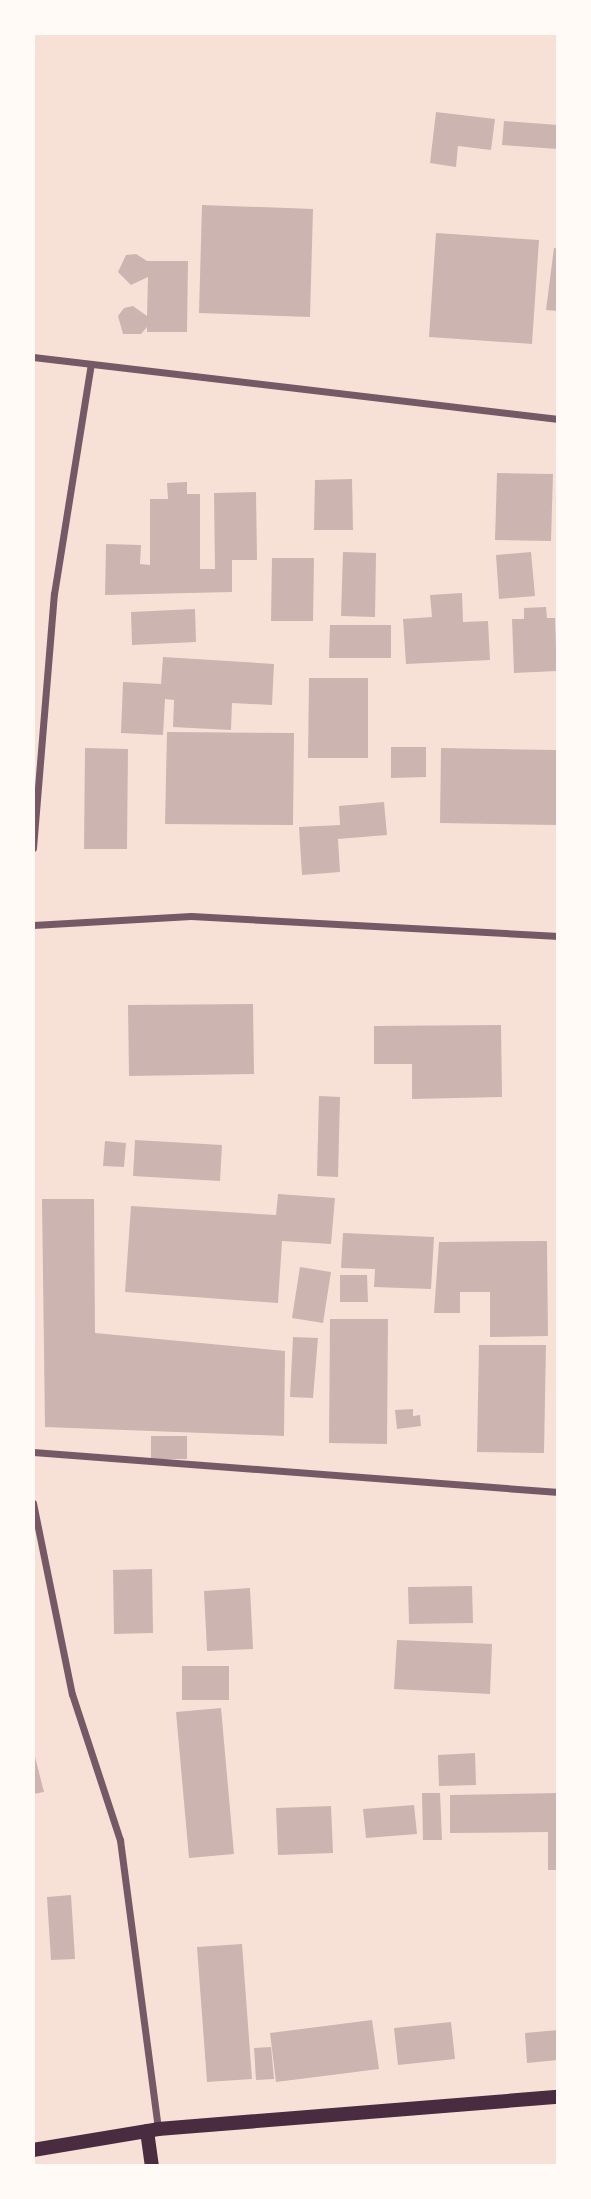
<!DOCTYPE html>
<style>
body{margin:0}
#map{position:relative;width:591px;height:2199px;overflow:hidden;background:#f7e1d7;font-family:"Noto Sans",sans-serif}
div>[style]{position:absolute}
[style*='--x']{left:calc(var(--x)*1px);top:calc(var(--y)*1px);width:calc(var(--w)*1px);rotate:calc(var(--a)*1deg)}
.building>*{inset:0;background:#ccb4b1}
.minor>*{height:7px;margin:-3.5px;padding:0 3.5px;transform-origin:3.5px;border-radius:3.5px;background:#755966}
.secondary>*{height:14px;margin:-7px;padding:0 7px;transform-origin:7px;border-radius:7px;background:#4a2c40}
span{translate:-50% -50%;white-space:nowrap;text-align:center;line-height:1.15;-webkit-text-stroke:7px #fffaf5;paint-order:stroke}
.frame{position:absolute;inset:0;border:35px solid #fffaf5;pointer-events:none}
</style>
<div id="map">
<div class="building">
<div style="clip-path:polygon(436px 112px,495px 119px,491px 150px,458px 146px,456px 167px,430px 163px)"></div>
<div style="clip-path:polygon(504px 121px,558px 125px,558px 149px,502px 145px)"></div>
<div style="clip-path:polygon(202px 205px,313px 209px,310px 317px,199px 313px)"></div>
<div style="clip-path:polygon(436px 233px,539px 240px,532px 344px,429px 337px)"></div>
<div style="clip-path:polygon(554px 248px,558px 249px,558px 311px,546px 310px)"></div>
<div style="clip-path:polygon(136px 254px,147px 261px,188px 261px,187px 332px,147px 332px,147px 327px,141px 334px,123px 334px,118px 316px,124px 308px,133px 306px,147px 316px,148px 277px,131px 285px,118px 272px,126px 255px)"></div>
<div style="clip-path:polygon(497px 473px,553px 474px,551px 541px,495px 540px)"></div>
<div style="clip-path:polygon(352px 479px,353px 530px,314px 530px,315px 480px)"></div>
<div style="clip-path:polygon(187px 482px,187px 494px,200px 494px,200px 569px,215px 569px,214px 493px,256px 492px,257px 560px,232px 560px,232px 592px,105px 595px,106px 544px,141px 545px,140px 564px,150px 565px,150px 499px,168px 499px,167px 483px)"></div>
<div style="clip-path:polygon(343px 552px,376px 553px,375px 617px,341px 616px)"></div>
<div style="clip-path:polygon(531px 552px,535px 596px,499px 599px,496px 555px)"></div>
<div style="clip-path:polygon(272px 558px,314px 558px,313px 621px,271px 621px)"></div>
<div style="clip-path:polygon(462px 593px,463px 622px,488px 621px,490px 660px,406px 664px,403px 619px,432px 617px,430px 595px)"></div>
<div style="clip-path:polygon(546px 607px,547px 618px,555px 618px,557px 671px,514px 673px,512px 619px,524px 619px,524px 608px)"></div>
<div style="clip-path:polygon(195px 609px,196px 642px,132px 645px,131px 612px)"></div>
<div style="clip-path:polygon(330px 625px,391px 625px,391px 658px,329px 658px)"></div>
<div style="clip-path:polygon(163px 657px,274px 664px,272px 705px,232px 703px,231px 730px,173px 727px,174px 700px,165px 699px,163px 735px,121px 733px,123px 682px,161px 684px)"></div>
<div style="clip-path:polygon(309px 678px,368px 678px,368px 758px,308px 758px)"></div>
<div style="clip-path:polygon(167px 732px,294px 733px,293px 825px,165px 824px)"></div>
<div style="clip-path:polygon(391px 747px,426px 747px,426px 777px,391px 778px)"></div>
<div style="clip-path:polygon(85px 748px,128px 749px,127px 849px,84px 849px)"></div>
<div style="clip-path:polygon(441px 748px,558px 750px,558px 825px,440px 823px)"></div>
<div style="clip-path:polygon(384px 802px,387px 835px,338px 839px,340px 872px,302px 875px,299px 827px,340px 825px,339px 806px)"></div>
<div style="clip-path:polygon(253px 1004px,254px 1074px,129px 1076px,128px 1005px)"></div>
<div style="clip-path:polygon(501px 1025px,502px 1097px,412px 1099px,412px 1064px,374px 1064px,374px 1026px)"></div>
<div style="clip-path:polygon(319px 1096px,340px 1097px,338px 1177px,317px 1176px)"></div>
<div style="clip-path:polygon(135px 1140px,222px 1145px,220px 1181px,133px 1176px)"></div>
<div style="clip-path:polygon(105px 1141px,126px 1143px,124px 1167px,103px 1166px)"></div>
<div style="clip-path:polygon(278px 1194px,335px 1198px,331px 1244px,282px 1241px,278px 1303px,125px 1292px,131px 1206px,276px 1215px)"></div>
<div style="clip-path:polygon(42px 1199px,94px 1199px,95px 1333px,285px 1351px,284px 1436px,45px 1427px)"></div>
<div style="clip-path:polygon(343px 1233px,434px 1237px,431px 1289px,374px 1287px,375px 1269px,341px 1268px)"></div>
<div style="clip-path:polygon(547px 1241px,548px 1336px,490px 1337px,490px 1292px,460px 1292px,460px 1313px,434px 1313px,439px 1242px)"></div>
<div style="clip-path:polygon(300px 1267px,331px 1272px,323px 1323px,292px 1318px)"></div>
<div style="clip-path:polygon(340px 1275px,367px 1275px,368px 1302px,340px 1302px)"></div>
<div style="clip-path:polygon(330px 1319px,388px 1319px,387px 1444px,329px 1443px)"></div>
<div style="clip-path:polygon(293px 1337px,318px 1338px,313px 1398px,290px 1397px)"></div>
<div style="clip-path:polygon(479px 1345px,546px 1345px,544px 1453px,477px 1452px)"></div>
<div style="clip-path:polygon(413px 1409px,413px 1416px,420px 1415px,421px 1426px,397px 1429px,395px 1410px)"></div>
<div style="clip-path:polygon(151px 1436px,187px 1436px,187px 1459px,151px 1459px)"></div>
<div style="clip-path:polygon(152px 1569px,153px 1633px,114px 1634px,113px 1570px)"></div>
<div style="clip-path:polygon(472px 1586px,473px 1623px,409px 1624px,408px 1587px)"></div>
<div style="clip-path:polygon(250px 1588px,253px 1649px,207px 1651px,204px 1591px)"></div>
<div style="clip-path:polygon(397px 1640px,492px 1644px,490px 1694px,394px 1689px)"></div>
<div style="clip-path:polygon(182px 1666px,229px 1666px,229px 1700px,182px 1700px)"></div>
<div style="clip-path:polygon(221px 1708px,234px 1854px,189px 1858px,176px 1712px)"></div>
<div style="clip-path:polygon(33px 1749px,44px 1792px,33px 1794px)"></div>
<div style="clip-path:polygon(475px 1753px,476px 1785px,439px 1786px,438px 1755px)"></div>
<div style="clip-path:polygon(422px 1793px,440px 1793px,442px 1840px,423px 1840px)"></div>
<div style="clip-path:polygon(558px 1793px,558px 1870px,548px 1870px,548px 1832px,450px 1833px,450px 1795px)"></div>
<div style="clip-path:polygon(414px 1805px,417px 1834px,366px 1838px,363px 1809px)"></div>
<div style="clip-path:polygon(331px 1806px,333px 1853px,278px 1855px,276px 1808px)"></div>
<div style="clip-path:polygon(71px 1895px,75px 1959px,51px 1960px,47px 1897px)"></div>
<div style="clip-path:polygon(242px 1944px,252px 2079px,207px 2082px,197px 1947px)"></div>
<div style="clip-path:polygon(372px 2020px,379px 2069px,276px 2082px,270px 2033px)"></div>
<div style="clip-path:polygon(451px 2022px,455px 2059px,398px 2065px,394px 2028px)"></div>
<div style="clip-path:polygon(558px 2030px,558px 2060px,527px 2063px,525px 2033px)"></div>
<div style="clip-path:polygon(271px 2047px,274px 2079px,256px 2080px,254px 2048px)"></div>
</div>
<div class="minor">
<div style="--x:33;--y:357;--w:529;--a:6.74"></div>
<div style="--x:33;--y:848;--w:255;--a:-85.3"></div>
<div style="--x:54;--y:594;--w:233;--a:-80.9"></div>
<div style="--x:33;--y:925;--w:158;--a:-3.3"></div>
<div style="--x:191;--y:916;--w:368;--a:3.1"></div>
<div style="--x:33;--y:1452;--w:527;--a:4.36"></div>
<div style="--x:33;--y:1503;--w:195;--a:78.5"></div>
<div style="--x:72;--y:1694;--w:154;--a:71.8"></div>
<div style="--x:120;--y:1840;--w:291;--a:82.5"></div>
</div>
<div class="secondary">
<div style="--x:147;--y:2131;--w:35;--a:82"></div>
<div style="--x:33;--y:2150;--w:127;--a:-9.5"></div>
<div style="--x:158;--y:2129;--w:401;--a:-4.6"></div>
</div>
<div class="frame"></div>
</div>
